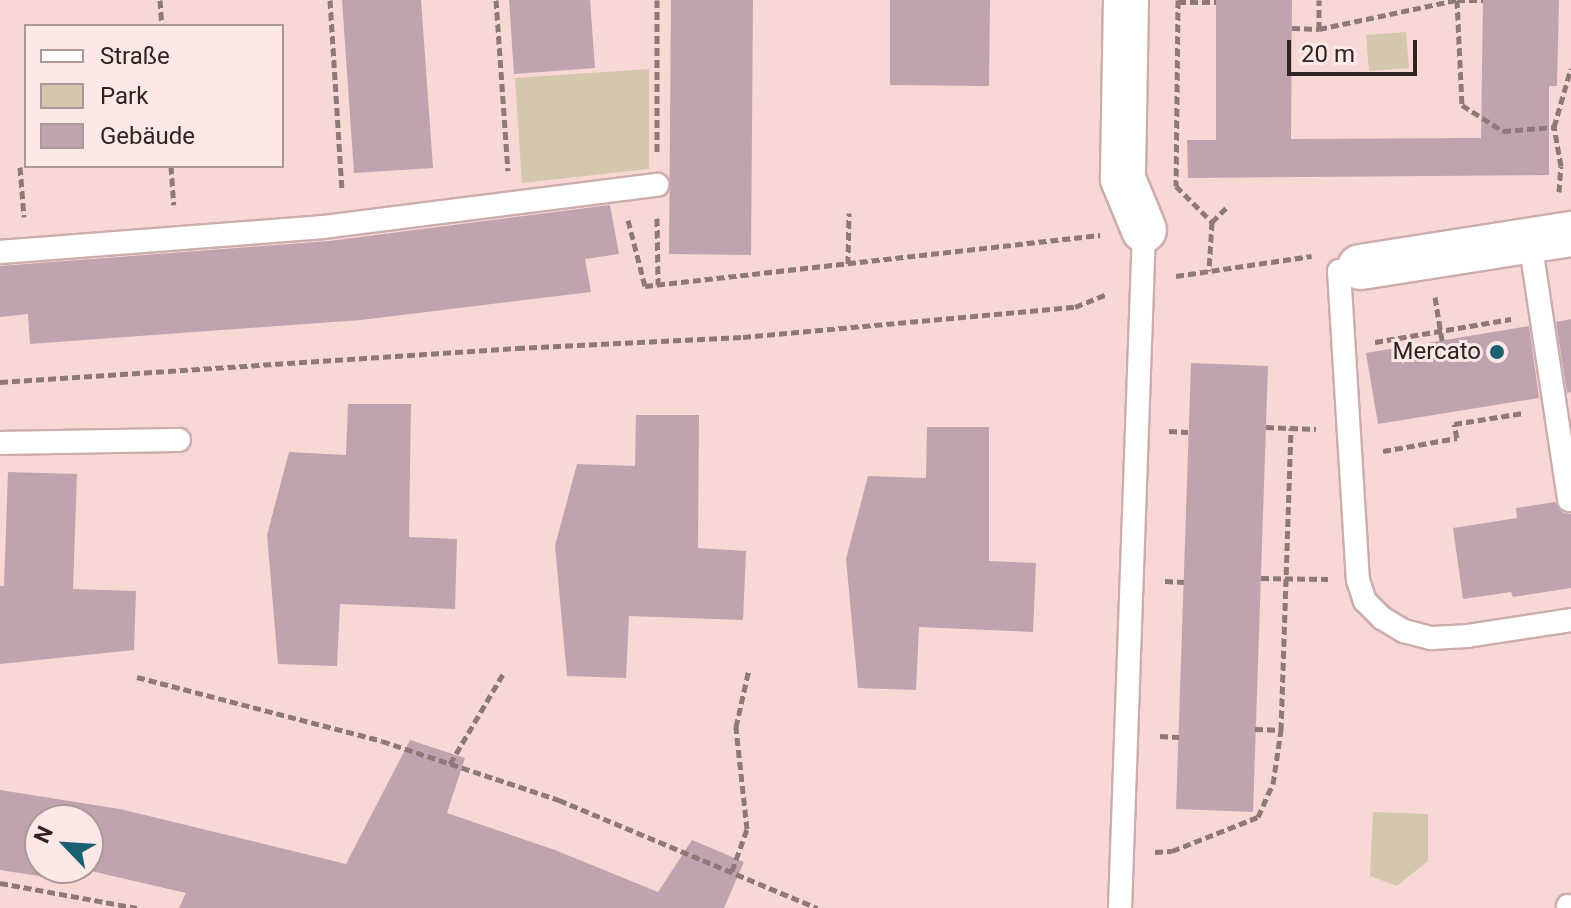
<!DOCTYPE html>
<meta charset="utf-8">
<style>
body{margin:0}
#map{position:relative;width:1571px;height:908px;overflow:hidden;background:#f8d8d5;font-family:Roboto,sans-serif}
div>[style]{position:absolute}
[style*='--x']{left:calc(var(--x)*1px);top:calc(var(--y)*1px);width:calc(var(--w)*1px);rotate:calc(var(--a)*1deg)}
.green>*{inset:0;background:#d3c8ae}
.building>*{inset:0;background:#bfa3af}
.path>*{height:5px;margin-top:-2.5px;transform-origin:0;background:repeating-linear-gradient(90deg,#8f7978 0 8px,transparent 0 12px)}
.roads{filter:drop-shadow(2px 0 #ccadab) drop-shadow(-2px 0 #ccadab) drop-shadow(0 2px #ccadab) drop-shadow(0 -2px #ccadab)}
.lane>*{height:22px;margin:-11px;padding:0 11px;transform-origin:11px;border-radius:11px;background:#fff}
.street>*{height:44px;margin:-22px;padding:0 22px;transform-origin:22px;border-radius:22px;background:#fff}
.dots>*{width:22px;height:22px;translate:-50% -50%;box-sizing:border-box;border:4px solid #fce8e7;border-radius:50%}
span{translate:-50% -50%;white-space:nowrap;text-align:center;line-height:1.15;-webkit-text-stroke:6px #fce8e7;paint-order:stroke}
.poi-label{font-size:24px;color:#2f2323}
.right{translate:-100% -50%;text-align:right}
.legend{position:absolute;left:24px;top:24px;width:260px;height:144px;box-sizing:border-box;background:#fce8e7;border:2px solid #a99;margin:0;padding:10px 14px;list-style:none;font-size:24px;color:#2f2323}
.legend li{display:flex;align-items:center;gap:16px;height:40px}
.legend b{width:40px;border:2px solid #a99}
.north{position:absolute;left:24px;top:804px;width:80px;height:80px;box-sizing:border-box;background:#fce8e7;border:2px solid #a99;border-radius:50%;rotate:295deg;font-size:22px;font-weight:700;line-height:32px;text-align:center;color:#2f2323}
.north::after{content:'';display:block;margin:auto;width:28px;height:36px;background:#1b5f72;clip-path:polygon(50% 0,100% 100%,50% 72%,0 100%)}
.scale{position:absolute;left:1287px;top:40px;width:130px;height:36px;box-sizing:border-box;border:4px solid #2f2323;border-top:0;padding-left:10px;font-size:24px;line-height:28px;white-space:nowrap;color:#2f2323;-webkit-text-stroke:6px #fce8e7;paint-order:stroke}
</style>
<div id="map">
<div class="green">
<div style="clip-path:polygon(1406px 32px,1409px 68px,1369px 71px,1366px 35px)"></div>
<div style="clip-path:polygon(649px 69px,649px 169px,522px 183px,515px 78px)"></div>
<div style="clip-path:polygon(1373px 812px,1428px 814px,1428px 861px,1397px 886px,1370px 876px)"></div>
</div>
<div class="building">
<div style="clip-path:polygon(342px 0,421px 0,433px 168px,354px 173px)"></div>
<div style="clip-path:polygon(509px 0,590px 0,595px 68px,514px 74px)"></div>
<div style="clip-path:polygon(671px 0,753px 0,751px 255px,669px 254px)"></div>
<div style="clip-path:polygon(890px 0,990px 0,989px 86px,890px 85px)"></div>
<div style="clip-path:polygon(1216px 0,1292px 0,1291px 139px,1481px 138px,1483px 0,1559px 0,1557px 86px,1549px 86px,1549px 175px,1188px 178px,1187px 140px,1216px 140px)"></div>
<div style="clip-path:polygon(610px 205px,619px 254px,585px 259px,591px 292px,361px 320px,30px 344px,28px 314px,0 317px,0 266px,329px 241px)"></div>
<div style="clip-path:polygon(1571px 319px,1571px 392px,1567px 393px,1556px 322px)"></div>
<div style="clip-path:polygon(1529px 326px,1539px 398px,1378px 424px,1366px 353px)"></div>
<div style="clip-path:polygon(1191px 363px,1268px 366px,1253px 812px,1176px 809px)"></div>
<div style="clip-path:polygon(348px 404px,411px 404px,409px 537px,457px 539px,455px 609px,340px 604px,337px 666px,278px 664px,267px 535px,289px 452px,346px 455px)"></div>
<div style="clip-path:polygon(636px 415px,699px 415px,698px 548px,746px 551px,743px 620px,629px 616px,626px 678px,567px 676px,555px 546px,577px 464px,635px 466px)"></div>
<div style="clip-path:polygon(927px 427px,989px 427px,989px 561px,1036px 563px,1033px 632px,919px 627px,916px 690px,858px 688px,846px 559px,868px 476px,926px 478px)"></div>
<div style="clip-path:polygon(8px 472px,77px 474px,73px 589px,136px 591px,134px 650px,0 664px,0 586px,4px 586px)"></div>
<div style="clip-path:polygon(1555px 502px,1563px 513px,1571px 514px,1571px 588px,1513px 597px,1511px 592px,1463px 599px,1453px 528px,1517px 518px,1516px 508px)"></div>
<div style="clip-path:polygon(410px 740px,465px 758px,447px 813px,555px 850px,658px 892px,692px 840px,744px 862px,724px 908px,179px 908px,186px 893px,78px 868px,61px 868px,88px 868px,88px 820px,40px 820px,40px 868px,47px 868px,45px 877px,0 870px,0 790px,120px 809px,346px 864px)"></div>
</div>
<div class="path">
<div style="--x:160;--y:0;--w:26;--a:86"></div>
<div style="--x:330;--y:0;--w:191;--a:86.4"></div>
<div style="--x:496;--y:0;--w:171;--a:86"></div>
<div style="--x:657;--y:0;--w:152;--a:90"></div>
<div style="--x:1178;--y:0;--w:186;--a:90.6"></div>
<div style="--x:1176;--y:186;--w:51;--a:45"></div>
<div style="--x:1212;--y:222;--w:49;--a:93.5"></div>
<div style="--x:1457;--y:0;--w:105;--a:87.3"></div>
<div style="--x:1462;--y:105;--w:49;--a:32.4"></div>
<div style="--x:1503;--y:131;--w:51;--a:-4.5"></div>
<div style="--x:1178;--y:2;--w:38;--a:0"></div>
<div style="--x:1292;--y:28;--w:27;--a:2"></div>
<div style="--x:1319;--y:29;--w:141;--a:-11.9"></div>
<div style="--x:1457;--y:0;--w:26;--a:0"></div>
<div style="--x:1319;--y:29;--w:29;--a:-90"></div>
<div style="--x:171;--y:166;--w:39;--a:86"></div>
<div style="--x:20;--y:167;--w:50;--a:85.4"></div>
<div style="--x:1559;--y:192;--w:26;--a:-86"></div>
<div style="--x:1561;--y:166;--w:40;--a:-100"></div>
<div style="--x:1554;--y:127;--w:61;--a:-73.9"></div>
<div style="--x:657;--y:218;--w:67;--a:89.1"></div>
<div style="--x:628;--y:220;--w:68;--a:75.6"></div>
<div style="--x:645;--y:286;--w:458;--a:-6.4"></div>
<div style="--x:1212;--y:222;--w:24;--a:-45"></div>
<div style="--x:848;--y:264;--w:51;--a:-88.9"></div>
<div style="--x:1176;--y:276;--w:137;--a:-8.4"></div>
<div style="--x:1435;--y:297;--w:44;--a:80.8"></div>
<div style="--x:1375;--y:342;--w:138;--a:-9.6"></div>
<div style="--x:0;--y:382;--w:518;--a:-3.76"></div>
<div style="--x:517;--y:348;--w:226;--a:-2.8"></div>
<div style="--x:743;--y:337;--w:333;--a:-5.2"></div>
<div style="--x:1075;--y:307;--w:35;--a:-22"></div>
<div style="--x:1266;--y:427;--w:50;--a:2.3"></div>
<div style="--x:1169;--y:431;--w:19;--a:3"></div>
<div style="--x:1383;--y:451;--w:75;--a:-10"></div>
<div style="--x:1457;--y:438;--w:14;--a:-102"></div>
<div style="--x:1454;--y:424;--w:70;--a:-9.1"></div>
<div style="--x:1261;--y:578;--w:67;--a:0.9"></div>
<div style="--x:1165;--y:581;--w:19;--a:3"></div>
<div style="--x:137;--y:677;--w:253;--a:14.6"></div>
<div style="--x:382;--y:741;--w:187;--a:18.4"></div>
<div style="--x:559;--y:800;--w:280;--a:22.7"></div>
<div style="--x:1255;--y:729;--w:26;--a:2"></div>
<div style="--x:1281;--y:730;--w:302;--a:-88.1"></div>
<div style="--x:1160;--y:736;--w:19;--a:3"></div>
<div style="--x:450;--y:764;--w:104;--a:-59.5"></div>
<div style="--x:1155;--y:852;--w:17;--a:-3"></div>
<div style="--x:1172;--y:851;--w:92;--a:-21.6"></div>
<div style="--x:1258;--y:817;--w:36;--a:-66"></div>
<div style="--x:1273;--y:784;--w:55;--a:-81.6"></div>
<div style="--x:732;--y:871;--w:45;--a:-70.3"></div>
<div style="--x:747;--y:829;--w:103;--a:-96.2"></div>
<div style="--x:736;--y:727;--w:59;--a:-77.4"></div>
<div style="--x:0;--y:883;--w:139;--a:10.3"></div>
</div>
<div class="roads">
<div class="lane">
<div style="--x:1530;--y:241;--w:262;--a:81.4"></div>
<div style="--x:0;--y:252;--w:324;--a:-4.4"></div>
<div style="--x:323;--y:227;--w:337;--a:-7.2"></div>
<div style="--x:1360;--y:267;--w:21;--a:169"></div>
<div style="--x:1339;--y:271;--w:310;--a:86.5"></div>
<div style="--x:1358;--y:580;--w:22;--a:72"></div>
<div style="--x:1365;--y:601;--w:24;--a:45"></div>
<div style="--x:1382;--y:618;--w:26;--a:31"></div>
<div style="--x:1404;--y:631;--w:28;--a:15"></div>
<div style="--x:1431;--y:638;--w:36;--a:-3"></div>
<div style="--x:1467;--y:636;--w:105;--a:-8.7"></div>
<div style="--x:0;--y:443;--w:179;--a:-1"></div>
<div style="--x:1568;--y:906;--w:2;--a:63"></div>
<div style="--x:1120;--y:908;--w:678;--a:-87.97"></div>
</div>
<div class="street">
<div style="--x:1126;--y:0;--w:179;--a:91"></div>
<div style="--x:1123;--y:179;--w:55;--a:67.6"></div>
<div style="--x:1360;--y:267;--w:214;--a:-8.9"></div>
</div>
</div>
<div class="dots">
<div style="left:1497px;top:352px;background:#1b5f72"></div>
</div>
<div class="poi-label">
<span class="right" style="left:1481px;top:352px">Mercato</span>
</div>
<ul class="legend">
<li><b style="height:10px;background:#fff"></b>Straße</li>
<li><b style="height:22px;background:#d3c8ae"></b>Park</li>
<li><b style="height:22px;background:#bfa3af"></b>Gebäude</li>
</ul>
<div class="north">N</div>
<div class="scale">20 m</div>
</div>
